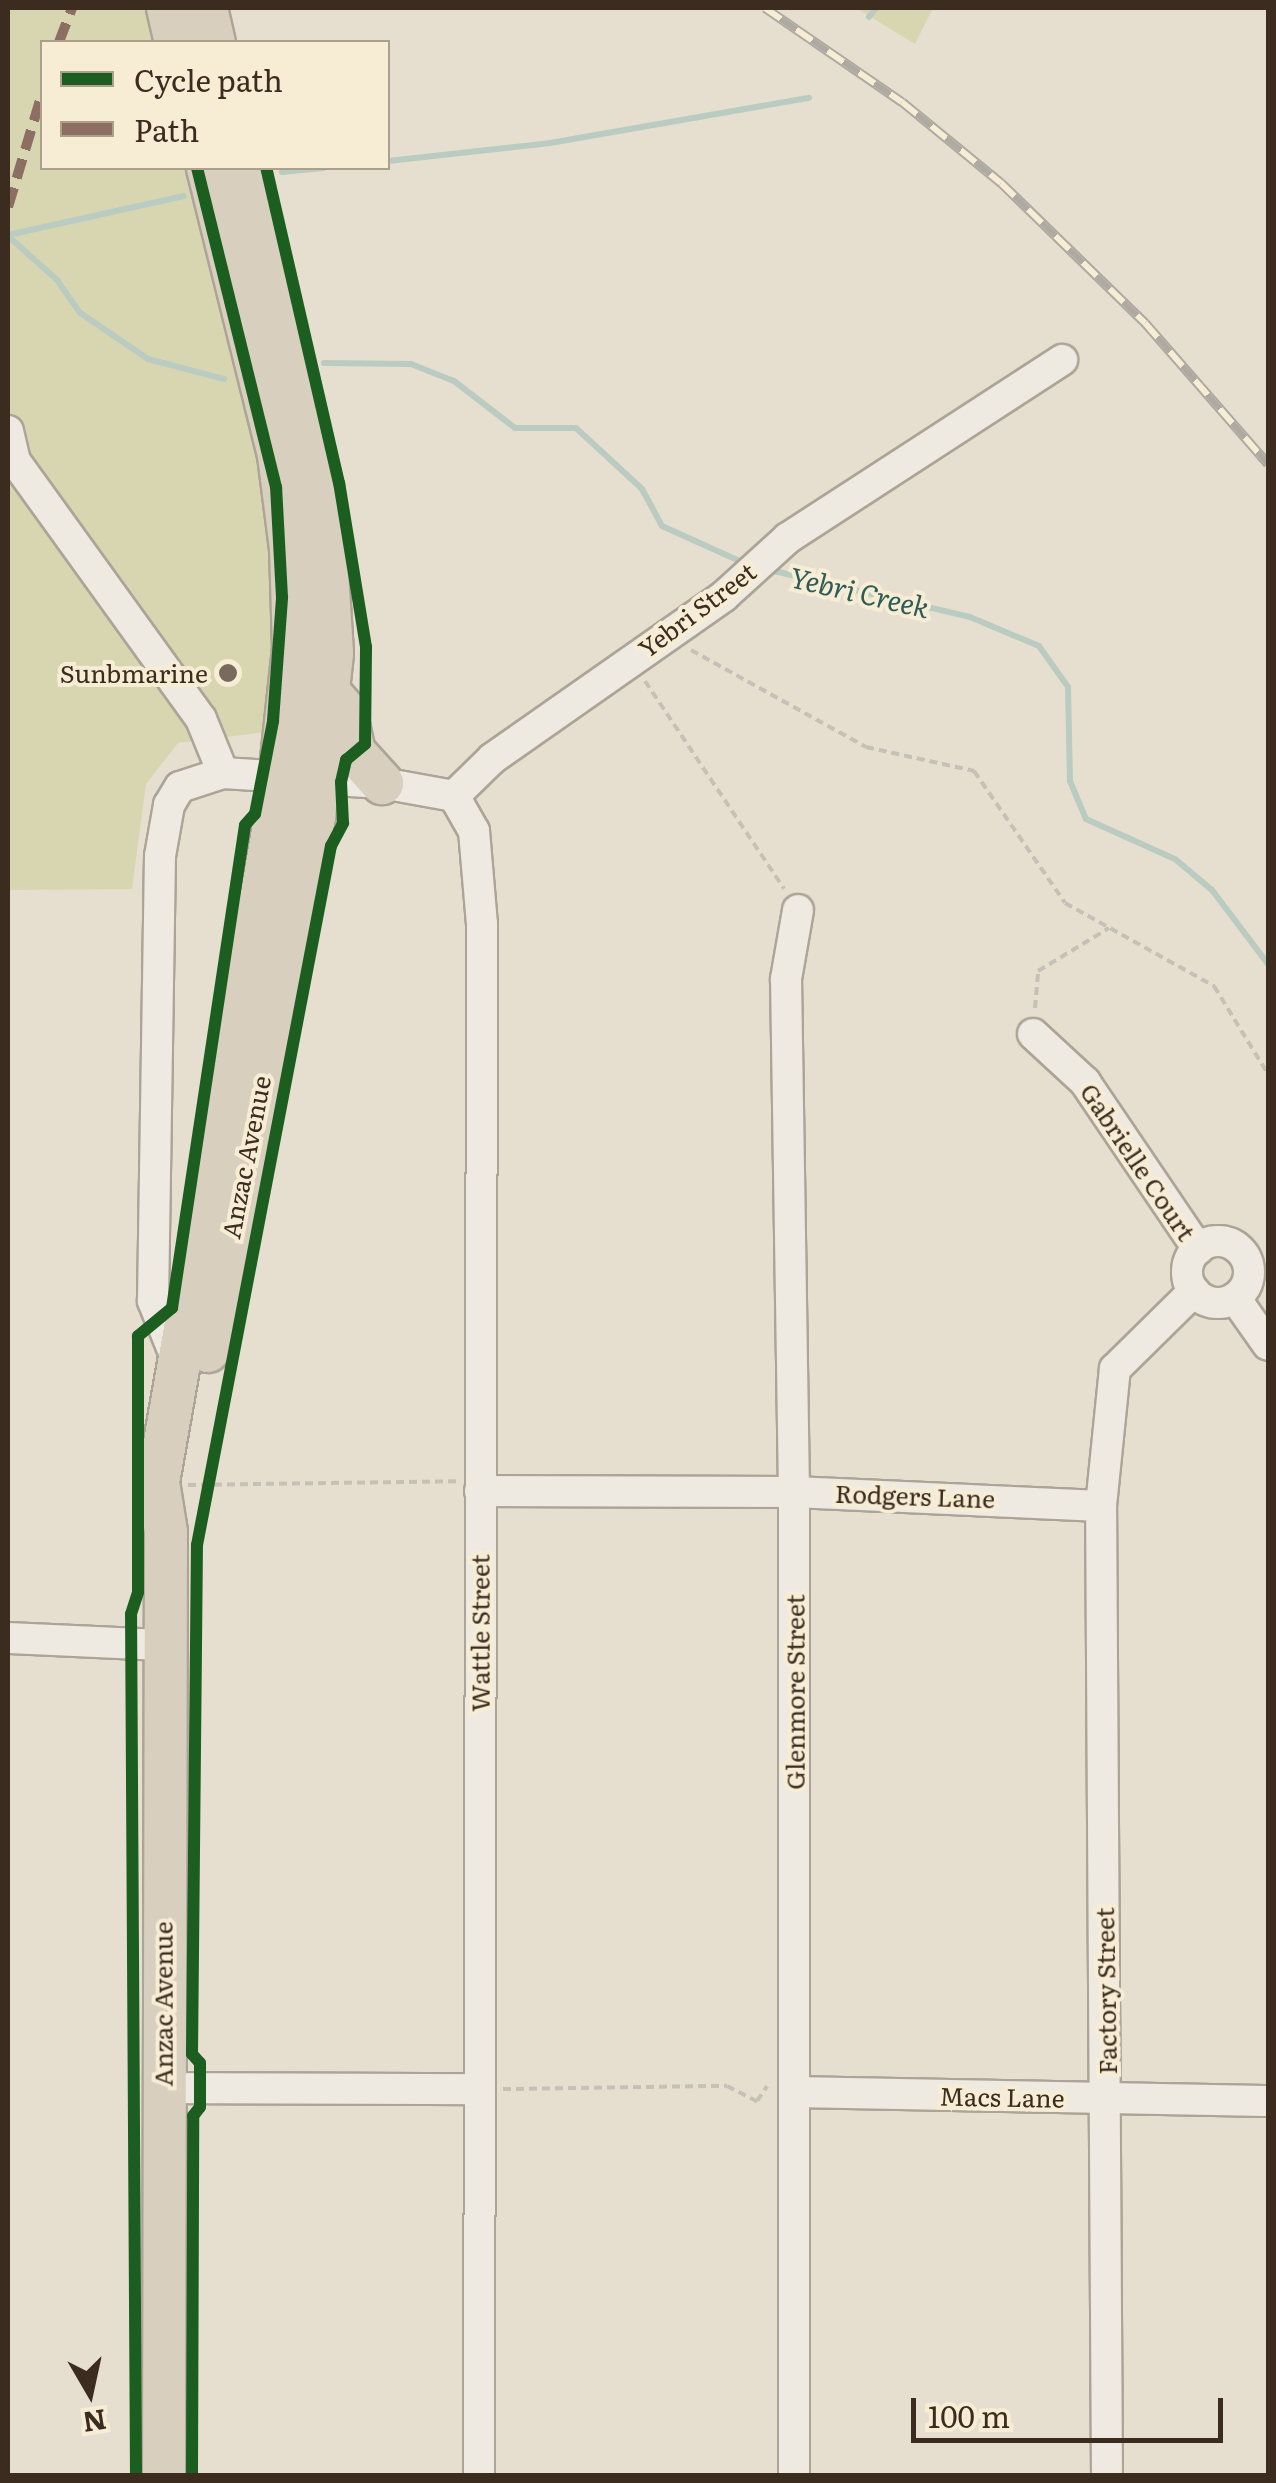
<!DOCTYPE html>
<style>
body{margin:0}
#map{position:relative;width:1276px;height:2483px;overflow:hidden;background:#e6dfcf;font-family:Literata,serif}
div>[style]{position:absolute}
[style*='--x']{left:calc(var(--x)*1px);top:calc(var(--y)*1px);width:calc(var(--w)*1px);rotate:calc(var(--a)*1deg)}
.green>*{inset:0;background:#d7d6b1}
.stream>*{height:6px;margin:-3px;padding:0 3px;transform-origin:3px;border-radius:3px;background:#bacbc1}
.path>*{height:4px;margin-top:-2px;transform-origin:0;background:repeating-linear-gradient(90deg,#c7c0b7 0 8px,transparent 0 13px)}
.roads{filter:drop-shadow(2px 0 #aca497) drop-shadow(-2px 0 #aca497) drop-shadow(0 2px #aca497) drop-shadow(0 -2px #aca497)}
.minor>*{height:30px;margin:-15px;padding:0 15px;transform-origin:15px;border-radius:15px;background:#eeeae1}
.minor>.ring{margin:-15px;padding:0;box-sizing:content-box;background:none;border:30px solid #eeeae1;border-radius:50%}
.highway>*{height:42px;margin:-21px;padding:0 21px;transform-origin:21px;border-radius:21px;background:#d9cfbf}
.rail>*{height:10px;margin-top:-5px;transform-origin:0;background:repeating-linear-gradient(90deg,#f7edd5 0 19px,#aea9a1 0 38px);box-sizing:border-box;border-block:2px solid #aea9a1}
.quiet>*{height:10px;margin-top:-5px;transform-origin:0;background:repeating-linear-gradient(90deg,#8d6e63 0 20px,transparent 0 30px)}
.cycleway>*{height:12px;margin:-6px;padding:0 6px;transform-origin:6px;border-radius:6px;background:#1b5e20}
.dots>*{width:28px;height:28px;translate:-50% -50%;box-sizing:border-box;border:5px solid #f7edd5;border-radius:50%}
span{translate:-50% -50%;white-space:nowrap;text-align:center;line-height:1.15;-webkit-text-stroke:8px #f7edd5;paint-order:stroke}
.street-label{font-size:25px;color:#3c2c1f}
.poi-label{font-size:25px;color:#3c2c1f}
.right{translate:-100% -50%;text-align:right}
.water-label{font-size:28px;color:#2d5c58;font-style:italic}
.frame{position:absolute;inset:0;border:10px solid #3c2c1f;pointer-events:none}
.legend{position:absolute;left:40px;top:40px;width:350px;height:130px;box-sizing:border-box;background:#f7edd5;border:2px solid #aca08c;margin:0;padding:12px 18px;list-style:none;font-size:30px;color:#3c2c1f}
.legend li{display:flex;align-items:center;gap:20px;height:50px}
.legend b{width:50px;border:2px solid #aca08c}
.north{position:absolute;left:40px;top:2343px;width:100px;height:100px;-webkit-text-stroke:8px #f7edd5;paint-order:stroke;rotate:171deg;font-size:28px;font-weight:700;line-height:40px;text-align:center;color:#3c2c1f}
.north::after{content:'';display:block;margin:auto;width:35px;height:45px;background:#3c2c1f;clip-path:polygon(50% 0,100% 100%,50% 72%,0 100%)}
.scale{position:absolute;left:911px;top:2398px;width:312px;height:45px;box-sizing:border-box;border:5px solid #3c2c1f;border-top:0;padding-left:12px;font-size:30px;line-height:35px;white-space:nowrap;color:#3c2c1f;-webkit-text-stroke:8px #f7edd5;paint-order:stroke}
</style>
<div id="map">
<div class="green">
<div style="clip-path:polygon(8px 8px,153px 8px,162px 42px,42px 42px,42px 168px,191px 168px,271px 504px,274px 640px,265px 732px,178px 743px,146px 784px,132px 889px,8px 890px)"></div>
<div style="clip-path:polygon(856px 8px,933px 8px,915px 44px)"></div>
</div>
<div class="stream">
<div style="--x:869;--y:17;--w:11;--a:-52"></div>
<div style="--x:388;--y:161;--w:163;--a:-6.3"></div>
<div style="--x:550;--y:143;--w:263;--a:-9.9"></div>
<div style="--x:282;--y:172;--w:42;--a:-5.4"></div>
<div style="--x:8;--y:235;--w:180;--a:-12.5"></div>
<div style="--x:8;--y:236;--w:66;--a:41.9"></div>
<div style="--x:57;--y:280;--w:39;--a:55"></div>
<div style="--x:79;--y:312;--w:83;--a:34.3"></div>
<div style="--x:148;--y:359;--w:79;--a:14.7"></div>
<div style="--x:324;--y:363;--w:87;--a:0.7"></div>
<div style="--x:411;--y:364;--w:46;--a:21.6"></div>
<div style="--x:454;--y:381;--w:77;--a:37.6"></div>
<div style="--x:515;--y:428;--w:61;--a:0"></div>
<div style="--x:576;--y:428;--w:90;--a:42.7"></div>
<div style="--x:642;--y:489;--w:42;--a:61.6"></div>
<div style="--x:662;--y:526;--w:90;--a:24.3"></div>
<div style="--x:770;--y:570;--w:205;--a:13.2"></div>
<div style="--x:970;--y:617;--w:75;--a:22.8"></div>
<div style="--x:1039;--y:646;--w:50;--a:54.7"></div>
<div style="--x:1068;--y:687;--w:94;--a:88.8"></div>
<div style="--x:1070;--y:781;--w:41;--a:67.2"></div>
<div style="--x:1086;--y:819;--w:98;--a:24.2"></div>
<div style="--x:1175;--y:859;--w:48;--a:40"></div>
<div style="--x:1212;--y:890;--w:93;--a:52.9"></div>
</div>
<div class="path">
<div style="--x:691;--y:650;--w:200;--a:29"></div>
<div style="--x:866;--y:747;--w:111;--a:12.5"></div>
<div style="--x:974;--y:771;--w:160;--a:55.4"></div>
<div style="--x:1065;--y:903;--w:171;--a:29.1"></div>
<div style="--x:1214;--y:986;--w:103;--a:58.5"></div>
<div style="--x:645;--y:681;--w:250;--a:56.2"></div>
<div style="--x:1035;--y:1008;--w:37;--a:-85"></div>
<div style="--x:1038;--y:971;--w:83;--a:-31.2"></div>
<div style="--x:188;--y:1485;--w:271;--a:-0.8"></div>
<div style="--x:503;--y:2089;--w:224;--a:-0.8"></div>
<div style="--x:727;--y:2086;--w:34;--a:27"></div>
<div style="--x:757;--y:2101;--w:18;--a:-56"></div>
</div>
<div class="roads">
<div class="minor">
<div style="--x:8;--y:431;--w:31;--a:77"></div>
<div style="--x:15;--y:461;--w:318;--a:54.2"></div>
<div style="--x:201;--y:719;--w:58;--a:67.8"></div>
<div style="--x:454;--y:796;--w:40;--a:60.3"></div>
<div style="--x:474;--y:831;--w:93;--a:85.1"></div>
<div style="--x:482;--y:924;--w:1552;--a:90.11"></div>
<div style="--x:454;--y:796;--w:54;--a:-44.3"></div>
<div style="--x:493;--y:758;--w:282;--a:-35"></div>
<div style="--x:724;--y:596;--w:86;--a:-42.2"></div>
<div style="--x:788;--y:538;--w:327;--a:-33"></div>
<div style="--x:1033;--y:1034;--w:71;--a:42.7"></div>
<div style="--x:1085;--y:1082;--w:202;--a:55.9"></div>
<div class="ring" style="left:1187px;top:1241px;width:32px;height:32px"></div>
<div style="--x:1235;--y:1298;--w:57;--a:54.9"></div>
<div style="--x:177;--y:1360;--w:64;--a:-112.1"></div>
<div style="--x:153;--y:1301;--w:445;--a:-89.1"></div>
<div style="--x:160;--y:856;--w:52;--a:-80"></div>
<div style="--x:169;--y:805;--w:21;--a:-59"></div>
<div style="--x:180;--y:787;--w:45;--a:-18"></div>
<div style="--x:223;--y:773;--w:159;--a:3.6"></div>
<div style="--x:382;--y:783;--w:73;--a:10.2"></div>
<div style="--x:480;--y:1491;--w:314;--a:0.2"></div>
<div style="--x:794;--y:1492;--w:307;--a:2.6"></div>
<div style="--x:8;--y:1638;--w:155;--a:2.6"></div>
<div style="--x:163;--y:2088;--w:315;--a:0.2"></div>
<div style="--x:796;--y:2092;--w:472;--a:1.1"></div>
<div style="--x:794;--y:2476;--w:984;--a:-90"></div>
<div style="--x:794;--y:1492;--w:513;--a:-90.89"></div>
<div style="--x:786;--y:979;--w:70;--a:-80.1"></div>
<div style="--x:1107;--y:2476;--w:970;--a:-90.35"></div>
<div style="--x:1101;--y:1506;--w:138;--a:-84.2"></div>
<div style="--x:1115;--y:1369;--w:111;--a:-44.6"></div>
</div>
<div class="highway">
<div style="--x:168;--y:8;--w:35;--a:77"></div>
<div style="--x:206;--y:8;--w:35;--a:77"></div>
<div style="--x:333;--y:697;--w:18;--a:49"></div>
<div style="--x:345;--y:711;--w:42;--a:77.6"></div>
<div style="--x:354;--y:752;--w:42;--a:47.9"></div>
<div style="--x:208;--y:1351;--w:544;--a:-78.77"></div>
<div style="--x:314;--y:817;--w:165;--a:-83.7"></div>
<div style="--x:332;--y:653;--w:164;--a:-93.5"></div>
<div style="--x:322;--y:489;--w:330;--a:-103.3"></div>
<div style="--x:164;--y:2476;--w:944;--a:-89.88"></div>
<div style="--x:166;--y:1532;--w:51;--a:-99.1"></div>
<div style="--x:158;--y:1482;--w:678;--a:-79.98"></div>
<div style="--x:276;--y:814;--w:166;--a:-83.8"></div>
<div style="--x:294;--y:649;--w:100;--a:-91.7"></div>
<div style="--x:291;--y:549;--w:95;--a:-97.3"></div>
<div style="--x:279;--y:455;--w:296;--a:-103.9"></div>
</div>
</div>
<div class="rail">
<div style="--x:765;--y:8;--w:166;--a:34.5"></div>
<div style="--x:902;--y:102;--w:128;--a:39.3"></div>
<div style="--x:1001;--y:183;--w:201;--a:44.2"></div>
<div style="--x:1145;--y:323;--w:187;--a:48.9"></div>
</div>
<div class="quiet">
<div style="--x:59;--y:42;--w:36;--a:-69"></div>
<div style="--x:8;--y:207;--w:118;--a:-73.3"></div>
</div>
<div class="cycleway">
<div style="--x:136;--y:2476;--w:862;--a:-90.33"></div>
<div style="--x:131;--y:1614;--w:23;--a:-72"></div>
<div style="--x:138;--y:1592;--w:256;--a:-90"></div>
<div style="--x:138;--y:1336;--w:44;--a:-39.5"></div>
<div style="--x:172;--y:1308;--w:488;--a:-81.4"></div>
<div style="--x:245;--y:825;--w:15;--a:-48"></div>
<div style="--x:255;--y:814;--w:95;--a:-79"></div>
<div style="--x:273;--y:721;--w:124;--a:-85.8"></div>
<div style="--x:282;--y:597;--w:110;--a:-93.1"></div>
<div style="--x:276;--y:487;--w:329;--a:-103.9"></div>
<div style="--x:192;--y:2476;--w:360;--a:-89.8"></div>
<div style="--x:193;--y:2116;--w:11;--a:-52"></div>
<div style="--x:200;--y:2107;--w:44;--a:-90"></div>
<div style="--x:200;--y:2063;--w:12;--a:-132"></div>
<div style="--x:192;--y:2054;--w:509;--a:-89.44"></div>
<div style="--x:197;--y:1545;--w:712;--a:-79.15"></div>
<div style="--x:331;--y:846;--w:26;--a:-62"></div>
<div style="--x:343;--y:823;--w:41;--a:-92.8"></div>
<div style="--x:341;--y:782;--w:23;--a:-77"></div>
<div style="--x:346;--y:760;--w:25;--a:-40"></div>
<div style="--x:365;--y:744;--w:97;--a:-89.4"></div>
<div style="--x:366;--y:647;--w:166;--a:-99.3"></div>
<div style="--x:339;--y:483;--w:323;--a:-103"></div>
</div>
<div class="dots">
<div style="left:228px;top:673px;background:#786b5d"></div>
</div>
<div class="street-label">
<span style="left:697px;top:610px;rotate:-37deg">Yebri Street</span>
<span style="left:246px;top:1157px;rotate:-79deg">Anzac Avenue</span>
<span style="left:1138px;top:1162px;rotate:56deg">Gabrielle Court</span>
<span style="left:915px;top:1496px;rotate:2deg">Rodgers Lane</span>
<span style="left:480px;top:1633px;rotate:-90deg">Wattle Street</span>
<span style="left:795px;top:1692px;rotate:-90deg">Glenmore Street</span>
<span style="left:1106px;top:1991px;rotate:-91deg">Factory Street</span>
<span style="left:163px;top:2004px;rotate:-90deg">Anzac Avenue</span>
<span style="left:1002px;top:2097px;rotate:1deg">Macs Lane</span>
</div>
<div class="poi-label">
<span class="right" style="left:208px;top:673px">Sunbmarine</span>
</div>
<div class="water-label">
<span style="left:860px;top:591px;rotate:13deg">Yebri Creek</span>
</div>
<div class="frame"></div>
<ul class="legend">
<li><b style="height:12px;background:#1b5e20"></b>Cycle path</li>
<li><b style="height:12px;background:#8d6e63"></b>Path</li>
</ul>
<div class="north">N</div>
<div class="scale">100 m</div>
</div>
